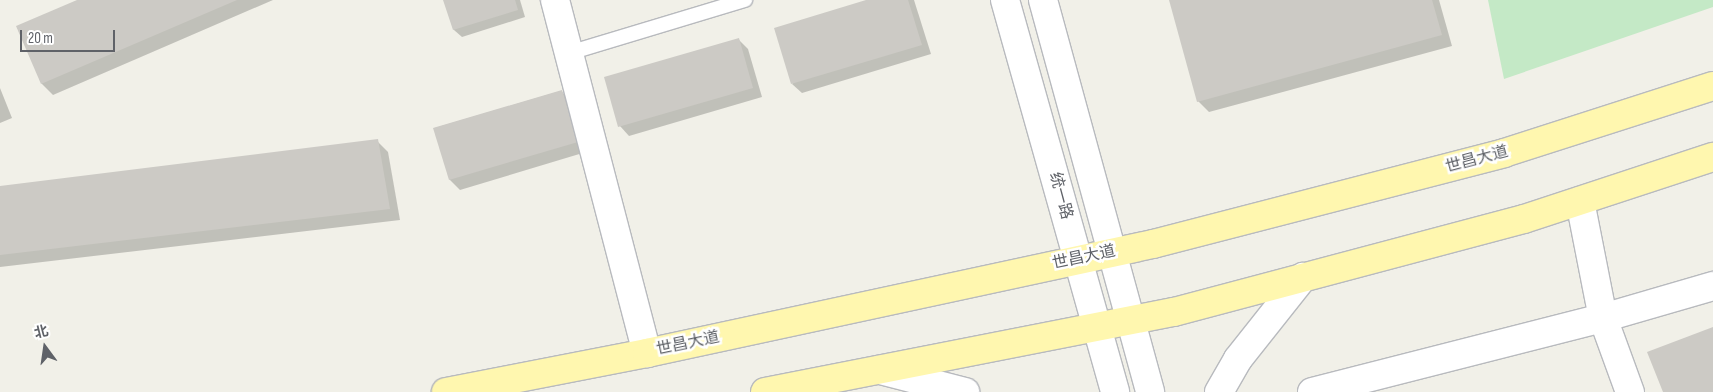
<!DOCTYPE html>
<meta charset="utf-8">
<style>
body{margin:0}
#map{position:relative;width:1713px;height:392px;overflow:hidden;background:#f1f0e8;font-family:"Sofia Sans Condensed","Noto Sans SC",sans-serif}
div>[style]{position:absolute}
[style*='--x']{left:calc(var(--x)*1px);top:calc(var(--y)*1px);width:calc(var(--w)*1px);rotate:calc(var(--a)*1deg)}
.green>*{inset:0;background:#c4e9c6}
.shadow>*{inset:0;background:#0003}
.building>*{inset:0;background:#cccac5}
.roads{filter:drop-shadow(1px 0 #b8babe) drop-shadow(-1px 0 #b8babe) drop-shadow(0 1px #b8babe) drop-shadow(0 -1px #b8babe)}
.lane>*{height:14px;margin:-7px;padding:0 7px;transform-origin:7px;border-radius:7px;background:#fff}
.street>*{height:28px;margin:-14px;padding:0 14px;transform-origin:14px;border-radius:14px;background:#fff}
.secondary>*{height:28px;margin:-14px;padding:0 14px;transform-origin:14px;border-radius:14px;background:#fff}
.primary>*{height:28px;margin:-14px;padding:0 14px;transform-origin:14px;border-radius:14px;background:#fff7af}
span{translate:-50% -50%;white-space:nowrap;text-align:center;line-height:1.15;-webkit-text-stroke:5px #fff;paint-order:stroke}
.street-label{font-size:16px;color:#5f6268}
.north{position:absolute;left:20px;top:322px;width:50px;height:50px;-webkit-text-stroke:4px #fff;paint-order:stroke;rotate:346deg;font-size:14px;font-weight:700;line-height:20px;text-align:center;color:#5f6268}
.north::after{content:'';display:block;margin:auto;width:18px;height:22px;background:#5f6268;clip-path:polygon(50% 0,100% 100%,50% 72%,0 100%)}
.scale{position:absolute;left:20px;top:30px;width:95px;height:22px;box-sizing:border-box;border:2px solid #5f6268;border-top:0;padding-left:6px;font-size:15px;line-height:18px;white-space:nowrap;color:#5f6268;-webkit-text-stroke:4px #fff;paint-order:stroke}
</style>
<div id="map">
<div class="green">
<div style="clip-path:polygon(1488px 0,1713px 0,1713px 7px,1504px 79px)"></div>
</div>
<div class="shadow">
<div style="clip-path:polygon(80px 0,273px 0,53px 95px,42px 84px,17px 27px)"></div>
<div style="clip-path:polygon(445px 0,520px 0,525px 17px,462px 37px,454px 30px)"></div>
<div style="clip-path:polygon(870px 0,914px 0,931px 54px,802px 93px,792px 84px)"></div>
<div style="clip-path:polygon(1171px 0,1439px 0,1452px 46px,1209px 112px,1198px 101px)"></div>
<div style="clip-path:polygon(738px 39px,748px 49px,762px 97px,629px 136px,620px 126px)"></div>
<div style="clip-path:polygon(0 88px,12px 118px,0 123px)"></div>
<div style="clip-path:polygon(561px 91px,571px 101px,586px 152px,460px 190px,450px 180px,435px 128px)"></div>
<div style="clip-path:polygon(377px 141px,388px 152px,400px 220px,0 267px,0 187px)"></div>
</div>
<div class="building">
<div style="clip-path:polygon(77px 0,237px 0,41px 84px,16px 26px)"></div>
<div style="clip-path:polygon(443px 0,515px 0,518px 10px,453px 30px)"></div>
<div style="clip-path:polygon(866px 0,908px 0,922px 45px,791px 84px,774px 28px)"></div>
<div style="clip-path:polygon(1169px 0,1432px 0,1442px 35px,1197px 102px)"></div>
<div style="clip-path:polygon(739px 38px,753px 88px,618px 127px,604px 77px)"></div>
<div style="clip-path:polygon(562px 90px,578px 142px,449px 180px,433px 128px)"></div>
<div style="clip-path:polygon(378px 139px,390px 209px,0 255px,0 186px)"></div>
<div style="clip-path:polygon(1713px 327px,1713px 392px,1663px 392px,1647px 352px)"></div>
</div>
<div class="roads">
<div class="lane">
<div style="--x:569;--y:53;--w:184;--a:-16.8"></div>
</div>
<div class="street">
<div style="--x:555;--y:0;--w:365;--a:75.4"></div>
<div style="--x:1580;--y:201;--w:119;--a:78.9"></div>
<div style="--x:1603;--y:318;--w:79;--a:70"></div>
<div style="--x:1312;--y:392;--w:300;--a:-14.3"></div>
<div style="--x:1603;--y:318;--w:115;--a:-16.2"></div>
</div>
<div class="secondary">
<div style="--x:1005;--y:0;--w:407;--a:74.3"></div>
<div style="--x:1043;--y:0;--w:406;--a:74.7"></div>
<div style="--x:880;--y:370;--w:88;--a:14.5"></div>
<div style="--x:1219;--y:392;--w:38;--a:-60"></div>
<div style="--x:1238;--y:359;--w:105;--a:-51.6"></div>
</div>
<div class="primary">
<div style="--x:446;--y:392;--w:205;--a:-11"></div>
<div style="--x:647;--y:353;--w:518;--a:-12.16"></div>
<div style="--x:1153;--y:244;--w:363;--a:-14.5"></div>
<div style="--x:1504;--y:153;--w:219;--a:-17.8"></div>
<div style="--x:765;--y:392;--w:417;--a:-11.1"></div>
<div style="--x:1174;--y:312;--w:362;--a:-14.9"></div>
<div style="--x:1524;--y:219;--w:199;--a:-18.2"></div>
</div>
</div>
<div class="street-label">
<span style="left:1477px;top:160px;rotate:-15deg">世昌大道</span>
<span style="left:1060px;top:196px;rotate:75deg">统一路</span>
<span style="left:1084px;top:258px;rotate:-12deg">世昌大道</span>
<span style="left:688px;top:344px;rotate:-12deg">世昌大道</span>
</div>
<div class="north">北</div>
<div class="scale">20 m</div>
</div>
